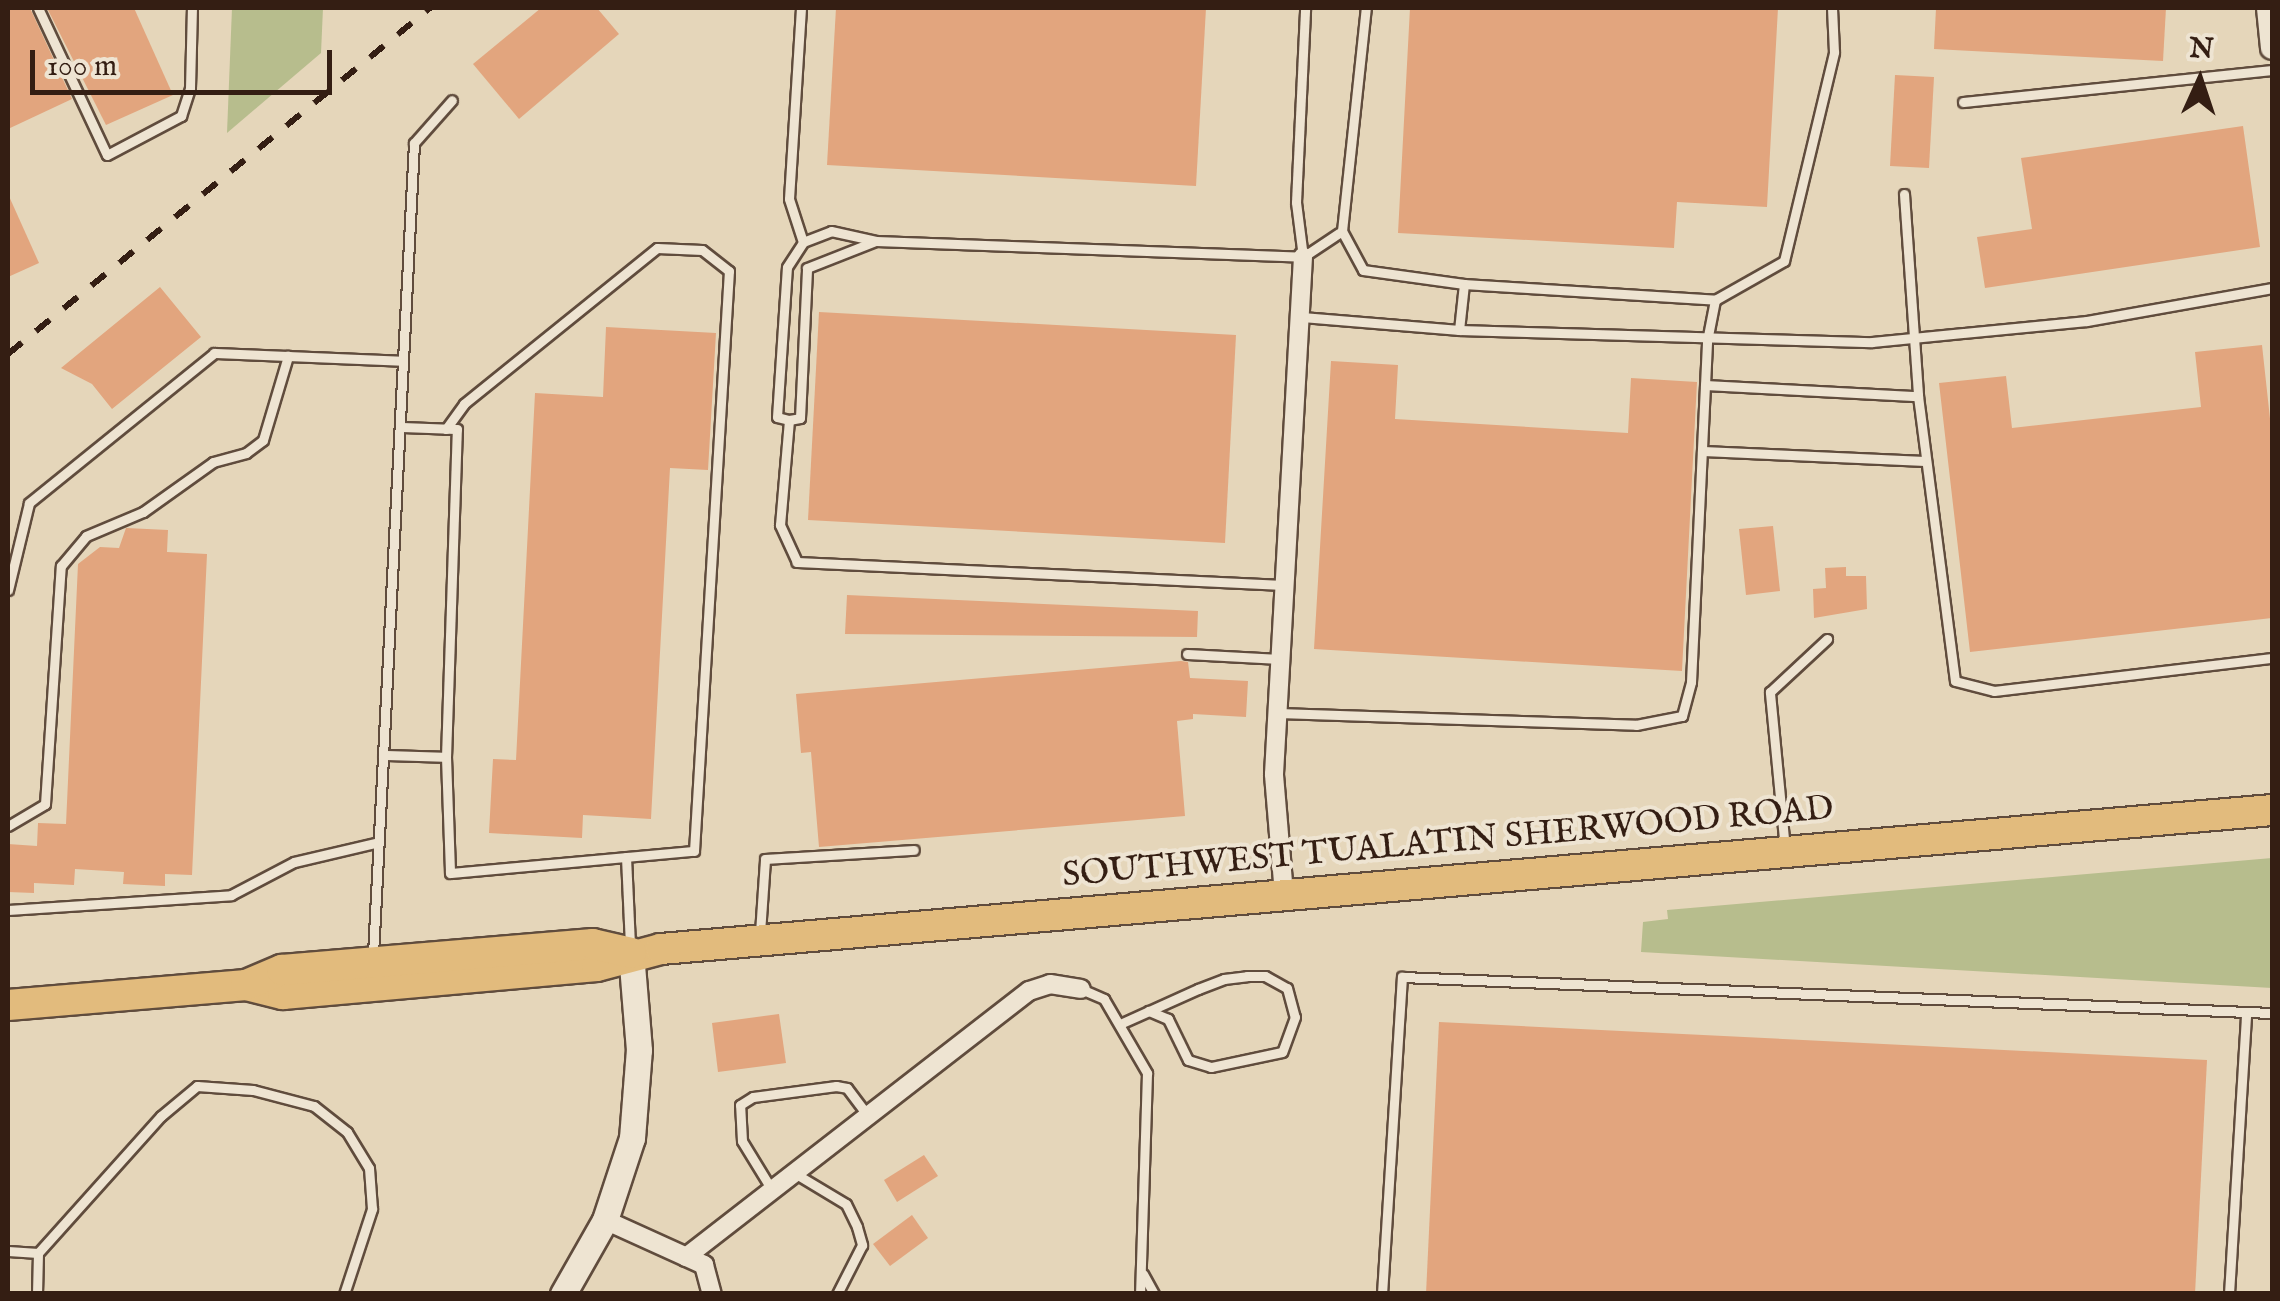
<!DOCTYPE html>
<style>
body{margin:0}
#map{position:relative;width:2280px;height:1301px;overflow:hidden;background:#e5d6ba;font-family:"IM FELL English",serif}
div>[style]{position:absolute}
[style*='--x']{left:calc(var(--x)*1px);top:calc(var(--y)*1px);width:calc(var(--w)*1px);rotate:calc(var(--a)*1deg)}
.green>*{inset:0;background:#b7bd8d}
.building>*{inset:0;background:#e2a57e}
.roads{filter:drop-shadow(2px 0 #604c3d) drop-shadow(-2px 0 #604c3d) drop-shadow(0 2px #604c3d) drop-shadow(0 -2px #604c3d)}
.service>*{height:9px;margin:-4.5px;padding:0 4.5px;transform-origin:4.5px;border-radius:4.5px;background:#eee4d2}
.minor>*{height:18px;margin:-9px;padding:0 9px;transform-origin:9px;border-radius:9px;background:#eee4d2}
.tertiary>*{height:22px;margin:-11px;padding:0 11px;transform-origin:11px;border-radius:11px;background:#eee4d2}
.secondary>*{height:25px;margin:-12.5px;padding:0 12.5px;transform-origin:12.5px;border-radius:12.5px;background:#eee4d2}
.trunk>*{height:30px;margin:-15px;padding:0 15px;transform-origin:15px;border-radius:15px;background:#e2bb7d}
.rail>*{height:6px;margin-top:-3px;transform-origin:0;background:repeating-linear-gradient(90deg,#341e13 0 18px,transparent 0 36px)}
span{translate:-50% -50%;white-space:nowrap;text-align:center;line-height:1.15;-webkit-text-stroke:8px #eee4d2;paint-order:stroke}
.street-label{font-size:35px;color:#341e13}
.frame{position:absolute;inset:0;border:10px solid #341e13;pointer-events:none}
.north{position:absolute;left:2150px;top:30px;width:100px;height:100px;-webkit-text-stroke:8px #eee4d2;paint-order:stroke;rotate:3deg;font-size:28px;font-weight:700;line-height:40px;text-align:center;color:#341e13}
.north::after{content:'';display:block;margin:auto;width:35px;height:45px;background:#341e13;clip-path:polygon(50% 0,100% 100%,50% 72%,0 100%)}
.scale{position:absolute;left:30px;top:50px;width:302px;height:45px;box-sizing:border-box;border:5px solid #341e13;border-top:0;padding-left:12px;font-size:30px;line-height:35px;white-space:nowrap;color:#341e13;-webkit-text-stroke:8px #eee4d2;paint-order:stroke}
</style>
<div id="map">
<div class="green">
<div style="clip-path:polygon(232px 8px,323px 8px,321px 53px,227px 133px)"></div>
<div style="clip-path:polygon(2272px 858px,2272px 988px,1641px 952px,1643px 922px,1668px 919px,1667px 910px)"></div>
</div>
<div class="building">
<div style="clip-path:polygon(8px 8px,30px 8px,72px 99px,8px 129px)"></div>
<div style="clip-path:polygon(47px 8px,134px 8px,173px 95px,106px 125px)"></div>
<div style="clip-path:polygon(541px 8px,597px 8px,619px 34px,519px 119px,473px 64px)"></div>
<div style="clip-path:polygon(836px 8px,1206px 8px,1196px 186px,827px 165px)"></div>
<div style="clip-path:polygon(1410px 8px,1778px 8px,1767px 207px,1677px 202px,1674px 248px,1398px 233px)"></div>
<div style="clip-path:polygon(1936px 8px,2166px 8px,2163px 61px,1934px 49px)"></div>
<div style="clip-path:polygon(1895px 75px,1934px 77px,1929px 168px,1890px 166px)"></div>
<div style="clip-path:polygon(2243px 126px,2260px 247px,1985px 288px,1977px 237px,2032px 229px,2021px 158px)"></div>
<div style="clip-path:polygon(8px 194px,39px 263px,8px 277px)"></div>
<div style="clip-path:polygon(160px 287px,201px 337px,112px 409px,92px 384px,61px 368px)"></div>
<div style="clip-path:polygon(819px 312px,1236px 335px,1225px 543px,808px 520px)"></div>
<div style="clip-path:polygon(606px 327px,716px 333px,708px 470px,670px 468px,651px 819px,583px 815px,582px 838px,489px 833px,493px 759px,516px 760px,535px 393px,603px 397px)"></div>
<div style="clip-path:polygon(2262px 345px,2272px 437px,2272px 618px,1970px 652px,1939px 383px,2006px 376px,2012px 428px,2201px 407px,2195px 352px)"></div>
<div style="clip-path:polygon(1331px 361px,1398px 365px,1395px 419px,1628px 433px,1631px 378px,1697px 382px,1682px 671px,1314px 649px)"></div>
<div style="clip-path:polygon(1773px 526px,1780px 591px,1746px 595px,1739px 529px)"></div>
<div style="clip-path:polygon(126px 528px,168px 530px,167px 552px,207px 554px,192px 875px,165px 874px,165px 886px,123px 884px,124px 872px,75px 869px,74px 885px,34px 883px,34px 893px,8px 892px,8px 844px,37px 846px,38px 823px,66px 824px,78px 564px,100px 547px,119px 548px)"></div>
<div style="clip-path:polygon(1846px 567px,1846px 576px,1866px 576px,1867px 609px,1814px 618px,1813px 589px,1826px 588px,1825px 568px)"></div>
<div style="clip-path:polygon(847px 595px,1198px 611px,1197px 637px,845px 634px)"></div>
<div style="clip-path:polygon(1181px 661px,1188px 662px,1190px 678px,1248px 681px,1246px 717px,1193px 714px,1193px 719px,1177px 721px,1185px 816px,819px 847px,811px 752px,801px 753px,796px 694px)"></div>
<div style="clip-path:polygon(779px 1014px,786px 1063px,718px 1072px,712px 1023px)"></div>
<div style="clip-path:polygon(1439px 1022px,2207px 1060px,2195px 1294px,1426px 1294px)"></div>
<div style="clip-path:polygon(924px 1155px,938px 1176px,897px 1202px,884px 1180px)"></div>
<div style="clip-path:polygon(912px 1215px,928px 1238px,890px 1266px,873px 1244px)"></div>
</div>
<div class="roads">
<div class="service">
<div style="--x:38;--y:8;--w:162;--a:64.9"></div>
<div style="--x:107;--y:155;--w:84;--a:-27.8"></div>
<div style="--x:181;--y:116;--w:29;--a:-72"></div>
<div style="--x:190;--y:88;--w:80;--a:-88.6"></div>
<div style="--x:801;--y:8;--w:191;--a:93.6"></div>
<div style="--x:789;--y:199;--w:45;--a:72"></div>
<div style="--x:1963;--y:102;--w:311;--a:-5.9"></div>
<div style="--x:1904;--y:194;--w:202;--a:86"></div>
<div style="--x:1918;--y:396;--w:287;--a:82.6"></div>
<div style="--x:1955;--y:681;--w:40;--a:14.4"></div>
<div style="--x:1994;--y:691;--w:280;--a:-6.8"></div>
<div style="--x:1342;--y:231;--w:44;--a:61.7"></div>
<div style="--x:1363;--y:270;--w:102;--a:7.9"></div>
<div style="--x:1464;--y:284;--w:252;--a:3.6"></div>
<div style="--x:1303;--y:257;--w:55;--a:-97.3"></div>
<div style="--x:1296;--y:202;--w:194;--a:-87.3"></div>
<div style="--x:1302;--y:317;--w:158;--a:4.7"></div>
<div style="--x:1459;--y:330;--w:413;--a:1.7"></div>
<div style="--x:1872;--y:342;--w:216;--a:-5.6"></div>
<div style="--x:2087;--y:321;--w:188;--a:-10.1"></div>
<div style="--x:1459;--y:330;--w:46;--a:-83.8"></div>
<div style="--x:1705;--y:385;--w:213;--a:3"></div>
<div style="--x:789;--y:420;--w:11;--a:-10"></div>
<div style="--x:800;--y:418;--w:150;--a:-87.3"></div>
<div style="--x:807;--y:268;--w:71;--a:-21.5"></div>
<div style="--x:1702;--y:451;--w:224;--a:2.6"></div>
<div style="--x:1284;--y:585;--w:488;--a:-177.3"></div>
<div style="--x:797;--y:562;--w:41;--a:-114.7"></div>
<div style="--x:780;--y:525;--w:105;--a:-85.1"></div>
<div style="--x:789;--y:420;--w:12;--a:-166"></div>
<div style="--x:777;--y:417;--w:150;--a:-86.2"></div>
<div style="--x:787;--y:267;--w:30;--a:-57"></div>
<div style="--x:803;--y:242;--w:30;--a:-21"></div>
<div style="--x:831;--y:231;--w:46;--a:12.5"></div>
<div style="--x:876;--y:241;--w:427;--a:2.1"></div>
<div style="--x:1303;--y:257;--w:47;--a:-33.7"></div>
<div style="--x:1342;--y:231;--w:224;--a:-83.9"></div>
<div style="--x:8;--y:590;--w:89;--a:-76.4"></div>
<div style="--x:29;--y:503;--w:238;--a:-39"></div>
<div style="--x:214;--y:353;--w:189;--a:2.4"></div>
<div style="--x:1187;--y:654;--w:93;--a:3.1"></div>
<div style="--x:1278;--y:713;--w:358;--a:1.9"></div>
<div style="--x:1636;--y:725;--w:47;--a:-11.1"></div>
<div style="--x:1682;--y:716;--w:35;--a:-75"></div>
<div style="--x:1691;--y:682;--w:341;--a:-87.3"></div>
<div style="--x:1707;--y:341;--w:42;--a:-79"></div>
<div style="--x:1715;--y:300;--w:79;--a:-29.5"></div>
<div style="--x:1784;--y:261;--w:215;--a:-76.5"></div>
<div style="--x:1834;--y:52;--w:44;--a:-92.6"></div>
<div style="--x:383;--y:755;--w:63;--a:1.8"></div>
<div style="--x:446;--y:757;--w:328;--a:-88.1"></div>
<div style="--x:457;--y:429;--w:57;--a:-178"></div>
<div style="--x:446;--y:757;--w:116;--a:88"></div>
<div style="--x:450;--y:873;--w:245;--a:-5.2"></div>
<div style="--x:694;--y:851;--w:581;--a:-86.55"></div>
<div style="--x:729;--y:271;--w:34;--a:-142"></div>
<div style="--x:702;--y:250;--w:45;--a:-177.5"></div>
<div style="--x:657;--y:248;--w:248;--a:141.1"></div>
<div style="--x:464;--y:404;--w:31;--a:126"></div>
<div style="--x:8;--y:826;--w:43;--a:-30.7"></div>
<div style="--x:45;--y:804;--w:239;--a:-86.2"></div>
<div style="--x:61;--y:566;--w:39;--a:-50"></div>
<div style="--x:86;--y:536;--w:62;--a:-22.8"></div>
<div style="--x:143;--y:512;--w:86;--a:-35.5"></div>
<div style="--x:213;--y:462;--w:34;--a:-15"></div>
<div style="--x:246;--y:453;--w:21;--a:-37"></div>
<div style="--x:263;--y:440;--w:88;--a:-73.4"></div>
<div style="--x:1785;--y:849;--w:158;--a:-95.5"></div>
<div style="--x:1770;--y:692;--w:78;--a:-42.9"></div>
<div style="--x:626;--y:857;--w:88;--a:87.4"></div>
<div style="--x:8;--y:910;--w:224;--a:-3.8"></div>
<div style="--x:231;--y:895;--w:71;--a:-27.6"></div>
<div style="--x:294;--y:862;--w:87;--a:-13.2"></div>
<div style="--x:760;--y:933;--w:74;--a:-86.1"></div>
<div style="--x:765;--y:859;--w:149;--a:-3.5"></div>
<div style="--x:373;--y:955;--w:813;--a:-87.11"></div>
<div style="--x:414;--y:143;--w:57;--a:-48.5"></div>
<div style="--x:1081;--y:989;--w:25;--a:23"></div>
<div style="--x:1104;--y:999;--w:86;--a:59.8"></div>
<div style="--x:1147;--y:1073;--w:221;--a:91.8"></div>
<div style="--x:1120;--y:1024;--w:32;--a:-24"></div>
<div style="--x:1149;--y:1011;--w:54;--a:-24.2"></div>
<div style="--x:1198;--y:989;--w:28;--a:-21"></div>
<div style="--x:1224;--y:979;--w:23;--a:-7"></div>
<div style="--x:1247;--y:976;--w:18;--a:0"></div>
<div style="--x:1265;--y:976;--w:25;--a:29"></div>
<div style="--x:1287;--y:988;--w:30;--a:75"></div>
<div style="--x:1295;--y:1017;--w:37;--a:110"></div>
<div style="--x:1282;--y:1052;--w:73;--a:168.1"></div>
<div style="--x:1211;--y:1067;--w:24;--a:-163"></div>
<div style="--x:1188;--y:1060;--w:46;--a:-116"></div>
<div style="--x:1168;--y:1019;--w:21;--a:-157"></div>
<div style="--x:796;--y:1174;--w:58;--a:31"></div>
<div style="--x:846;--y:1204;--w:25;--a:64"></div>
<div style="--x:857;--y:1227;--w:19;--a:74"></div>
<div style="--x:862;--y:1245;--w:55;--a:117"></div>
<div style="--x:772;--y:1190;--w:57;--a:-121.5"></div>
<div style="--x:742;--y:1141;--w:36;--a:-93"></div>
<div style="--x:740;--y:1105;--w:15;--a:-32"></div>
<div style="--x:753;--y:1097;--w:84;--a:-7.5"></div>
<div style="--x:836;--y:1086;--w:11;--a:10"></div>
<div style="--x:847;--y:1088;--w:35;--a:53"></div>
<div style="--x:8;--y:1251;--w:30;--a:4"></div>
<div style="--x:38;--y:1253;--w:41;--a:91.4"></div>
<div style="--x:38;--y:1253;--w:184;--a:-48.1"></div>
<div style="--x:161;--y:1116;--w:47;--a:-39.8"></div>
<div style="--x:197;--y:1086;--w:56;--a:4.1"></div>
<div style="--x:253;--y:1090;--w:63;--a:14.7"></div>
<div style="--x:314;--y:1106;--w:42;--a:38.2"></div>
<div style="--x:347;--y:1132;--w:42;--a:58.6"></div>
<div style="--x:369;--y:1168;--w:41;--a:85.8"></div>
<div style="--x:372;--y:1209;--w:89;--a:108.2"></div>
<div style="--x:1143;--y:1274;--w:23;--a:61"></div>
<div style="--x:1382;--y:1294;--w:318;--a:-86.4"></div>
<div style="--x:1402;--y:977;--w:871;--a:2.37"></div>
<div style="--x:2229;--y:1294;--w:278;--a:-86.5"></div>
</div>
<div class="minor">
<div style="--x:1284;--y:894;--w:120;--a:-94.8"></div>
<div style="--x:1274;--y:774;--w:518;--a:-86.79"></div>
<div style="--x:605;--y:1220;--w:109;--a:24.4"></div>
<div style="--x:704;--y:1265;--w:30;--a:75"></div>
<div style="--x:686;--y:1257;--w:434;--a:-37.8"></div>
<div style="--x:1029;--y:991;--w:22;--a:-18"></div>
<div style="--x:1050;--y:984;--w:31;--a:9"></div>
</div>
<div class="tertiary">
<div style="--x:2268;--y:8;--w:40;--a:84.3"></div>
</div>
<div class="secondary">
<div style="--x:563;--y:1294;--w:85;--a:-60.4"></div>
<div style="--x:605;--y:1220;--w:86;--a:-71.8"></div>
<div style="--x:632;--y:1138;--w:88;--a:-85.5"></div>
<div style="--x:639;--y:1050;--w:97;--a:-94.7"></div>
</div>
<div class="trunk">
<div style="--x:246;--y:985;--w:38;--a:14"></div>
<div style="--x:283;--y:994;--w:315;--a:-5.1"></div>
<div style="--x:597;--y:966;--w:66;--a:-14.9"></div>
<div style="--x:661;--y:949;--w:1617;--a:-4.93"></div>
<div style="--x:8;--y:1005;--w:239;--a:-4.8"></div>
<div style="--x:246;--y:985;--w:39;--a:-23"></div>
<div style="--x:282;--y:970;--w:312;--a:-4.8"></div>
<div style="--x:593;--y:944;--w:39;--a:13"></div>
</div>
</div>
<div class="rail">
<div style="--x:8;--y:354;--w:546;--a:-39.35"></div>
</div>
<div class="street-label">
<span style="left:1448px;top:843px;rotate:-5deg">SOUTHWEST TUALATIN SHERWOOD ROAD</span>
</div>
<div class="frame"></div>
<div class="north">N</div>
<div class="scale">100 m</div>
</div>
